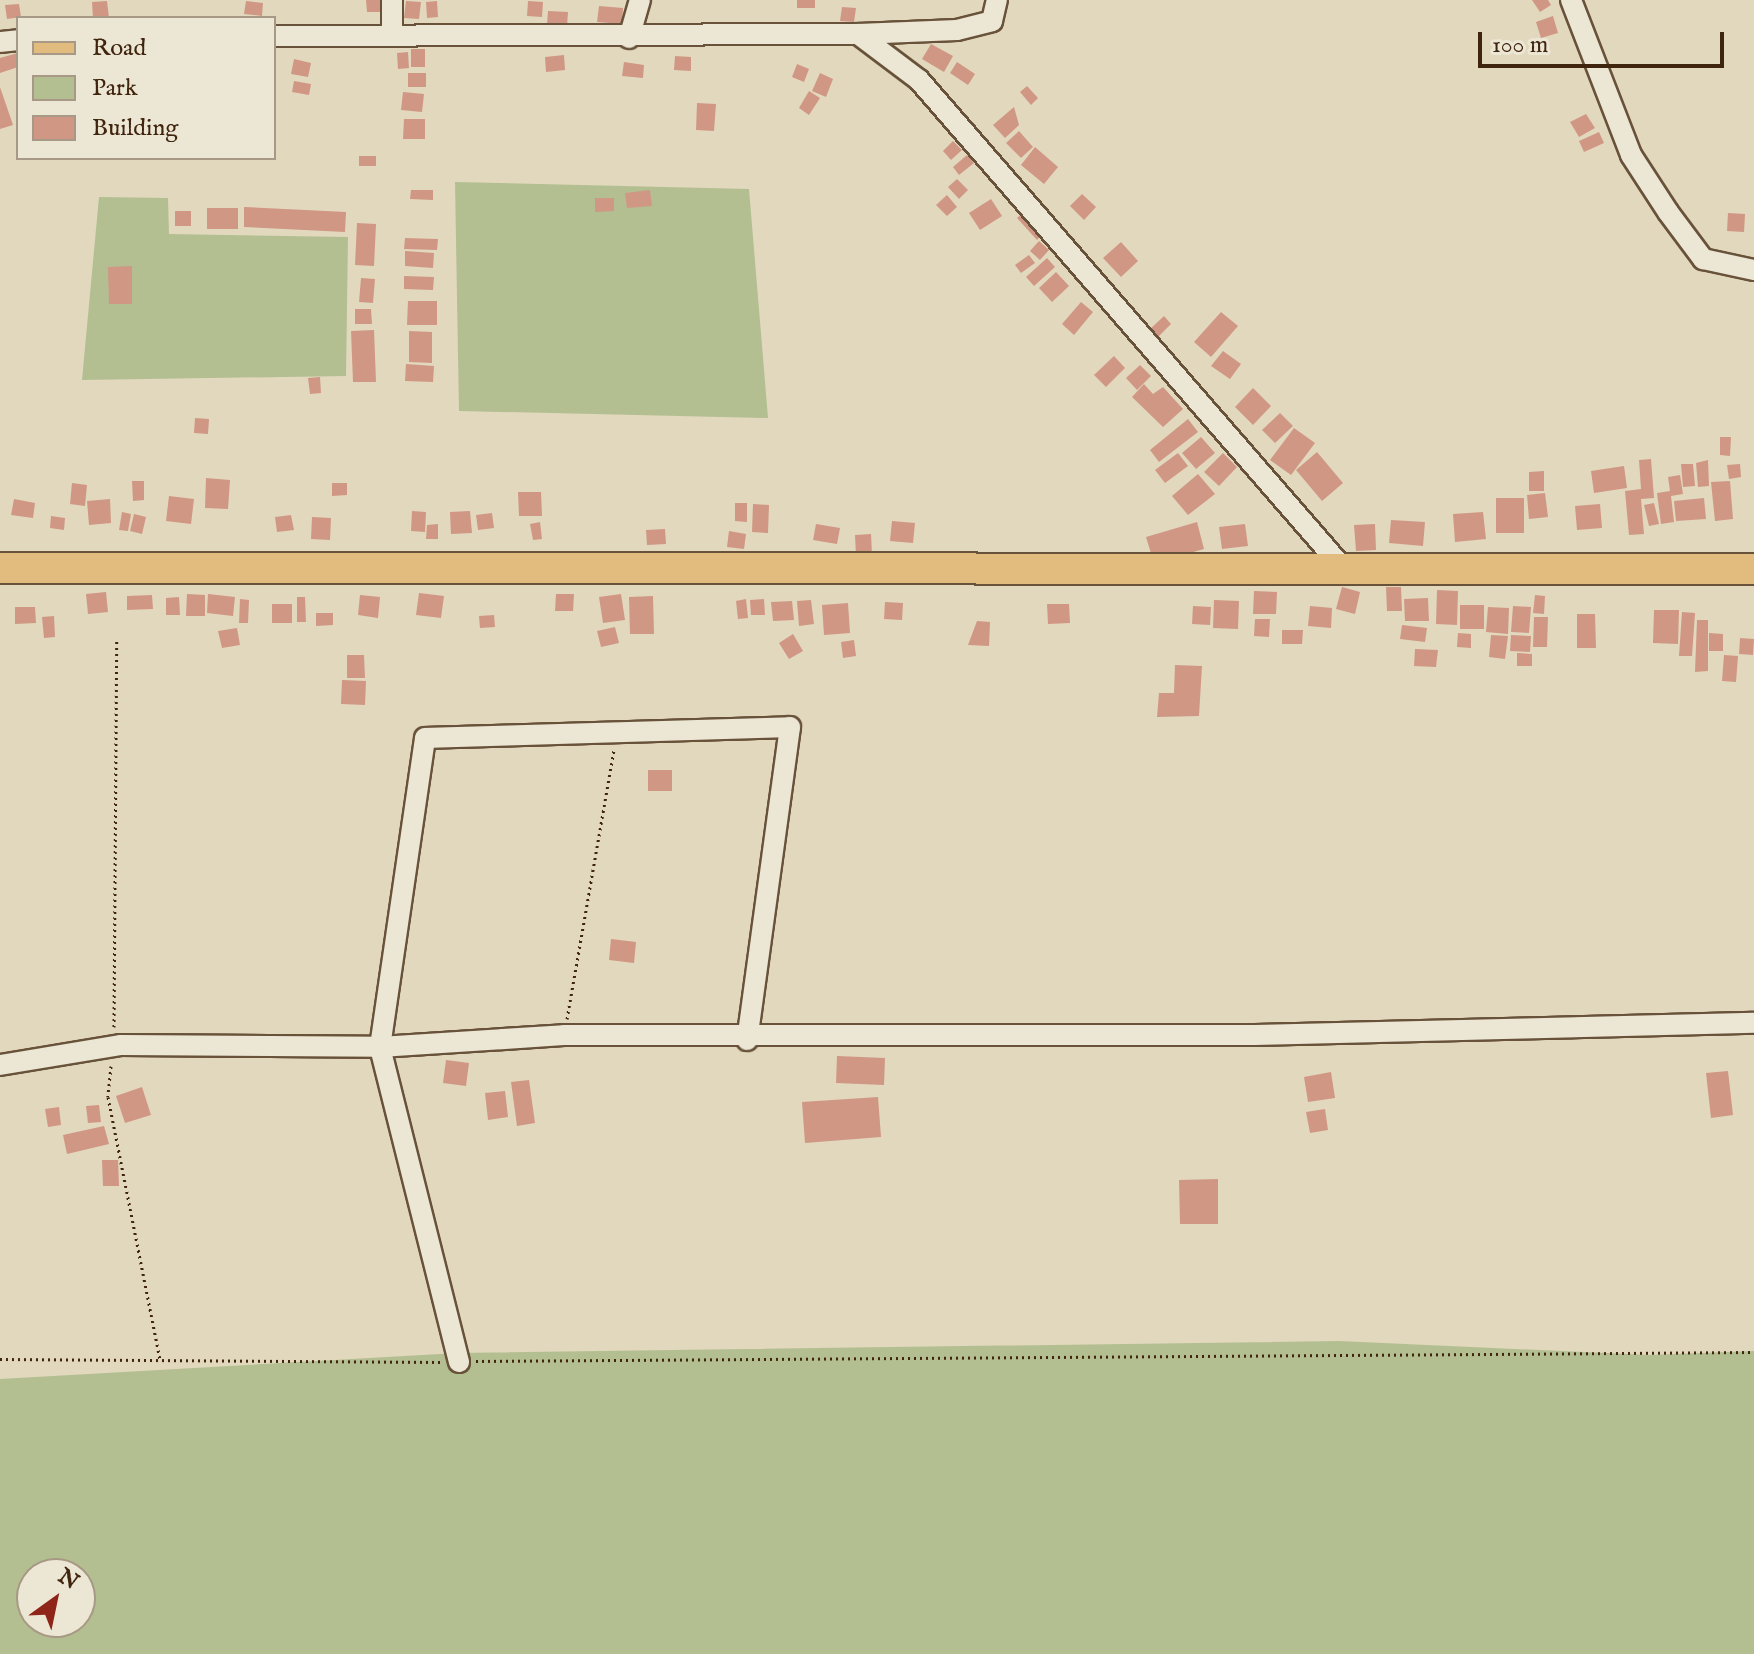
<!DOCTYPE html>
<style>
body{margin:0}
#map{position:relative;width:1754px;height:1654px;overflow:hidden;background:#e2d8bd;font-family:"IM FELL English",serif}
div>[style]{position:absolute}
[style*='--x']{left:calc(var(--x)*1px);top:calc(var(--y)*1px);width:calc(var(--w)*1px);rotate:calc(var(--a)*1deg)}
.green>*{inset:0;background:#b3bf91}
.building>*{inset:0;background:#d09785}
.path>*{height:3px;margin-top:-1.5px;transform-origin:0;background:repeating-linear-gradient(90deg,#40250e 0 2px,transparent 0 6px)}
.roads{filter:drop-shadow(2px 0 #68523a) drop-shadow(-2px 0 #68523a) drop-shadow(0 2px #68523a) drop-shadow(0 -2px #68523a)}
.street>*{height:20px;margin:-10px;padding:0 10px;transform-origin:10px;border-radius:10px;background:#ece6d4}
.primary>*{height:30px;margin:-15px;padding:0 15px;transform-origin:15px;border-radius:15px;background:#e1bc7e}
span{translate:-50% -50%;white-space:nowrap;text-align:center;line-height:1.15;-webkit-text-stroke:6px #ece6d4;paint-order:stroke}
.legend{position:absolute;left:16px;top:16px;width:260px;height:144px;box-sizing:border-box;background:#ece6d4;border:2px solid #a79985;margin:0;padding:10px 14px;list-style:none;font-size:24px;color:#40250e}
.legend li{display:flex;align-items:center;gap:16px;height:40px}
.legend b{width:40px;border:2px solid #a79985}
.north{position:absolute;left:16px;top:1558px;width:80px;height:80px;box-sizing:border-box;background:#ece6d4;border:2px solid #a79985;border-radius:50%;rotate:33deg;font-size:22px;font-weight:700;line-height:32px;text-align:center;color:#40250e}
.north::after{content:'';display:block;margin:auto;width:28px;height:36px;background:#8f2418;clip-path:polygon(50% 0,100% 100%,50% 72%,0 100%)}
.scale{position:absolute;left:1478px;top:32px;width:246px;height:36px;box-sizing:border-box;border:4px solid #40250e;border-top:0;padding-left:10px;font-size:24px;line-height:28px;white-space:nowrap;color:#40250e;-webkit-text-stroke:6px #ece6d4;paint-order:stroke}
</style>
<div id="map">
<div class="green">
<div style="clip-path:polygon(455px 182px,749px 189px,768px 418px,459px 411px)"></div>
<div style="clip-path:polygon(99px 197px,168px 198px,169px 234px,348px 237px,346px 376px,82px 380px)"></div>
<div style="clip-path:polygon(evenodd,1339px 1341px,1649px 1355px,1754px 1351px,1754px 1654px,0 1654px,0 1379px,458px 1353px,1339px 1341px,32px 1574px,80px 1574px,80px 1622px,32px 1622px,32px 1574px)"></div>
</div>
<div class="building">
<div style="clip-path:polygon(366px 0,382px 0,382px 12px,367px 12px)"></div>
<div style="clip-path:polygon(797px 0,815px 0,815px 8px,797px 8px)"></div>
<div style="clip-path:polygon(1532px 0,1548px 0,1551px 5px,1540px 12px)"></div>
<div style="clip-path:polygon(107px 1px,109px 18px,93px 18px,92px 2px)"></div>
<div style="clip-path:polygon(246px 1px,263px 3px,262px 16px,244px 14px)"></div>
<div style="clip-path:polygon(406px 1px,421px 2px,419px 19px,404px 18px)"></div>
<div style="clip-path:polygon(437px 1px,438px 17px,427px 18px,426px 2px)"></div>
<div style="clip-path:polygon(528px 1px,543px 2px,542px 17px,527px 16px)"></div>
<div style="clip-path:polygon(19px 4px,21px 17px,7px 19px,5px 5px)"></div>
<div style="clip-path:polygon(599px 6px,623px 8px,622px 24px,597px 22px)"></div>
<div style="clip-path:polygon(842px 7px,856px 8px,854px 22px,840px 21px)"></div>
<div style="clip-path:polygon(548px 11px,568px 12px,567px 26px,547px 25px)"></div>
<div style="clip-path:polygon(1553px 16px,1558px 33px,1541px 38px,1536px 22px)"></div>
<div style="clip-path:polygon(931px 44px,953px 56px,944px 72px,922px 59px)"></div>
<div style="clip-path:polygon(411px 49px,425px 49px,425px 67px,411px 67px)"></div>
<div style="clip-path:polygon(408px 52px,409px 68px,398px 69px,397px 53px)"></div>
<div style="clip-path:polygon(18px 53px,18px 67px,0 73px,0 58px)"></div>
<div style="clip-path:polygon(564px 55px,565px 70px,546px 72px,545px 57px)"></div>
<div style="clip-path:polygon(675px 56px,691px 57px,691px 71px,674px 70px)"></div>
<div style="clip-path:polygon(294px 59px,311px 63px,308px 77px,291px 74px)"></div>
<div style="clip-path:polygon(624px 62px,644px 65px,643px 78px,622px 76px)"></div>
<div style="clip-path:polygon(957px 62px,975px 74px,968px 85px,950px 73px)"></div>
<div style="clip-path:polygon(797px 64px,809px 69px,804px 82px,792px 77px)"></div>
<div style="clip-path:polygon(408px 73px,426px 73px,426px 87px,408px 87px)"></div>
<div style="clip-path:polygon(820px 73px,833px 79px,826px 97px,812px 91px)"></div>
<div style="clip-path:polygon(294px 81px,311px 84px,309px 95px,292px 92px)"></div>
<div style="clip-path:polygon(1027px 86px,1038px 98px,1031px 105px,1020px 92px)"></div>
<div style="clip-path:polygon(0 87px,13px 125px,0 129px)"></div>
<div style="clip-path:polygon(809px 91px,820px 98px,809px 115px,799px 108px)"></div>
<div style="clip-path:polygon(403px 92px,424px 94px,422px 112px,401px 110px)"></div>
<div style="clip-path:polygon(697px 103px,716px 104px,714px 131px,696px 130px)"></div>
<div style="clip-path:polygon(1014px 107px,1019px 125px,1005px 138px,993px 125px)"></div>
<div style="clip-path:polygon(1586px 114px,1595px 128px,1579px 137px,1570px 122px)"></div>
<div style="clip-path:polygon(404px 119px,425px 119px,425px 139px,403px 139px)"></div>
<div style="clip-path:polygon(1019px 131px,1033px 147px,1021px 158px,1006px 143px)"></div>
<div style="clip-path:polygon(1599px 132px,1604px 143px,1584px 152px,1579px 141px)"></div>
<div style="clip-path:polygon(953px 141px,962px 150px,951px 160px,943px 151px)"></div>
<div style="clip-path:polygon(1035px 147px,1058px 167px,1044px 184px,1021px 165px)"></div>
<div style="clip-path:polygon(967px 155px,974px 163px,959px 175px,953px 167px)"></div>
<div style="clip-path:polygon(359px 156px,376px 156px,376px 166px,359px 166px)"></div>
<div style="clip-path:polygon(957px 179px,968px 190px,959px 199px,948px 187px)"></div>
<div style="clip-path:polygon(411px 190px,433px 190px,433px 200px,410px 199px)"></div>
<div style="clip-path:polygon(650px 190px,652px 206px,627px 208px,625px 193px)"></div>
<div style="clip-path:polygon(1082px 194px,1096px 207px,1084px 220px,1070px 206px)"></div>
<div style="clip-path:polygon(947px 195px,957px 207px,947px 216px,936px 205px)"></div>
<div style="clip-path:polygon(595px 198px,614px 198px,614px 211px,595px 212px)"></div>
<div style="clip-path:polygon(991px 199px,1002px 216px,980px 230px,969px 213px)"></div>
<div style="clip-path:polygon(244px 207px,346px 212px,345px 232px,244px 227px)"></div>
<div style="clip-path:polygon(207px 208px,238px 208px,238px 229px,207px 229px)"></div>
<div style="clip-path:polygon(175px 211px,191px 211px,191px 226px,175px 226px)"></div>
<div style="clip-path:polygon(1025px 211px,1045px 232px,1037px 240px,1017px 218px)"></div>
<div style="clip-path:polygon(1728px 213px,1745px 214px,1744px 232px,1727px 231px)"></div>
<div style="clip-path:polygon(357px 223px,376px 224px,374px 266px,355px 265px)"></div>
<div style="clip-path:polygon(405px 238px,438px 239px,437px 250px,404px 249px)"></div>
<div style="clip-path:polygon(1039px 241px,1049px 250px,1040px 260px,1030px 251px)"></div>
<div style="clip-path:polygon(1121px 242px,1138px 261px,1121px 277px,1103px 258px)"></div>
<div style="clip-path:polygon(405px 251px,434px 253px,433px 268px,405px 266px)"></div>
<div style="clip-path:polygon(1029px 255px,1035px 263px,1021px 273px,1015px 265px)"></div>
<div style="clip-path:polygon(1047px 258px,1055px 267px,1034px 286px,1026px 277px)"></div>
<div style="clip-path:polygon(132px 266px,132px 304px,109px 304px,108px 267px)"></div>
<div style="clip-path:polygon(1056px 272px,1069px 286px,1052px 302px,1039px 288px)"></div>
<div style="clip-path:polygon(404px 276px,434px 277px,433px 290px,404px 289px)"></div>
<div style="clip-path:polygon(361px 278px,375px 279px,373px 303px,359px 302px)"></div>
<div style="clip-path:polygon(408px 301px,437px 301px,437px 325px,407px 325px)"></div>
<div style="clip-path:polygon(1081px 302px,1093px 312px,1074px 335px,1062px 324px)"></div>
<div style="clip-path:polygon(355px 309px,371px 309px,372px 324px,355px 324px)"></div>
<div style="clip-path:polygon(1221px 312px,1238px 326px,1211px 357px,1194px 342px)"></div>
<div style="clip-path:polygon(1164px 316px,1171px 324px,1156px 339px,1148px 331px)"></div>
<div style="clip-path:polygon(374px 330px,376px 382px,353px 382px,351px 331px)"></div>
<div style="clip-path:polygon(409px 331px,432px 332px,432px 363px,409px 362px)"></div>
<div style="clip-path:polygon(1223px 351px,1241px 364px,1230px 379px,1211px 366px)"></div>
<div style="clip-path:polygon(1114px 356px,1125px 368px,1106px 387px,1094px 375px)"></div>
<div style="clip-path:polygon(406px 364px,434px 366px,433px 382px,405px 381px)"></div>
<div style="clip-path:polygon(1140px 365px,1151px 376px,1137px 390px,1126px 378px)"></div>
<div style="clip-path:polygon(320px 377px,321px 393px,310px 394px,308px 378px)"></div>
<div style="clip-path:polygon(1144px 384px,1153px 394px,1163px 387px,1183px 409px,1163px 427px,1132px 397px)"></div>
<div style="clip-path:polygon(1253px 388px,1271px 406px,1253px 425px,1235px 407px)"></div>
<div style="clip-path:polygon(1280px 413px,1293px 426px,1275px 443px,1262px 430px)"></div>
<div style="clip-path:polygon(195px 418px,209px 419px,208px 434px,194px 433px)"></div>
<div style="clip-path:polygon(1188px 419px,1198px 432px,1159px 462px,1150px 450px)"></div>
<div style="clip-path:polygon(1294px 428px,1315px 443px,1291px 475px,1270px 460px)"></div>
<div style="clip-path:polygon(1201px 437px,1215px 453px,1196px 469px,1182px 453px)"></div>
<div style="clip-path:polygon(1720px 437px,1731px 437px,1730px 456px,1720px 455px)"></div>
<div style="clip-path:polygon(1317px 452px,1343px 483px,1322px 501px,1296px 470px)"></div>
<div style="clip-path:polygon(1178px 453px,1188px 466px,1165px 483px,1155px 470px)"></div>
<div style="clip-path:polygon(1223px 453px,1237px 467px,1219px 486px,1204px 472px)"></div>
<div style="clip-path:polygon(1651px 459px,1654px 498px,1641px 499px,1644px 534px,1629px 535px,1625px 491px,1641px 489px,1639px 460px)"></div>
<div style="clip-path:polygon(1708px 460px,1709px 486px,1698px 487px,1696px 463px)"></div>
<div style="clip-path:polygon(1681px 464px,1693px 464px,1695px 486px,1683px 487px)"></div>
<div style="clip-path:polygon(1740px 464px,1741px 477px,1729px 479px,1727px 465px)"></div>
<div style="clip-path:polygon(1624px 466px,1627px 488px,1594px 493px,1591px 471px)"></div>
<div style="clip-path:polygon(1544px 471px,1544px 491px,1529px 491px,1529px 472px)"></div>
<div style="clip-path:polygon(1198px 474px,1215px 494px,1188px 515px,1172px 496px)"></div>
<div style="clip-path:polygon(1680px 475px,1683px 494px,1671px 496px,1674px 522px,1661px 524px,1657px 493px,1670px 491px,1668px 477px)"></div>
<div style="clip-path:polygon(206px 478px,230px 480px,228px 509px,205px 508px)"></div>
<div style="clip-path:polygon(132px 481px,144px 481px,144px 500px,133px 501px)"></div>
<div style="clip-path:polygon(1730px 481px,1733px 519px,1715px 521px,1711px 482px)"></div>
<div style="clip-path:polygon(72px 483px,87px 485px,85px 506px,70px 504px)"></div>
<div style="clip-path:polygon(332px 483px,347px 483px,347px 495px,332px 496px)"></div>
<div style="clip-path:polygon(518px 492px,541px 492px,542px 516px,519px 516px)"></div>
<div style="clip-path:polygon(1545px 493px,1548px 517px,1529px 519px,1527px 495px)"></div>
<div style="clip-path:polygon(169px 496px,194px 499px,191px 524px,166px 521px)"></div>
<div style="clip-path:polygon(1496px 498px,1524px 498px,1524px 533px,1496px 533px)"></div>
<div style="clip-path:polygon(1704px 498px,1706px 519px,1676px 521px,1674px 501px)"></div>
<div style="clip-path:polygon(14px 499px,35px 503px,33px 518px,11px 515px)"></div>
<div style="clip-path:polygon(110px 499px,111px 523px,89px 525px,87px 501px)"></div>
<div style="clip-path:polygon(735px 503px,747px 503px,747px 522px,735px 521px)"></div>
<div style="clip-path:polygon(1654px 503px,1659px 524px,1649px 526px,1644px 505px)"></div>
<div style="clip-path:polygon(753px 504px,769px 505px,768px 533px,752px 532px)"></div>
<div style="clip-path:polygon(1600px 504px,1602px 528px,1577px 530px,1575px 506px)"></div>
<div style="clip-path:polygon(412px 511px,426px 512px,425px 532px,411px 531px)"></div>
<div style="clip-path:polygon(470px 511px,472px 533px,451px 534px,450px 512px)"></div>
<div style="clip-path:polygon(122px 512px,131px 514px,128px 531px,119px 530px)"></div>
<div style="clip-path:polygon(1483px 512px,1486px 539px,1455px 542px,1453px 514px)"></div>
<div style="clip-path:polygon(492px 513px,494px 528px,478px 530px,476px 515px)"></div>
<div style="clip-path:polygon(134px 514px,146px 517px,142px 534px,130px 531px)"></div>
<div style="clip-path:polygon(291px 515px,294px 530px,277px 532px,275px 517px)"></div>
<div style="clip-path:polygon(51px 516px,65px 518px,64px 530px,50px 528px)"></div>
<div style="clip-path:polygon(312px 517px,331px 518px,330px 540px,311px 539px)"></div>
<div style="clip-path:polygon(1391px 520px,1425px 522px,1423px 546px,1389px 543px)"></div>
<div style="clip-path:polygon(892px 521px,915px 523px,913px 543px,890px 541px)"></div>
<div style="clip-path:polygon(540px 522px,542px 539px,533px 540px,530px 524px)"></div>
<div style="clip-path:polygon(1197px 522px,1204px 549px,1154px 563px,1146px 537px)"></div>
<div style="clip-path:polygon(438px 524px,438px 539px,426px 539px,427px 525px)"></div>
<div style="clip-path:polygon(816px 524px,840px 528px,837px 544px,813px 540px)"></div>
<div style="clip-path:polygon(1245px 524px,1248px 546px,1222px 549px,1219px 527px)"></div>
<div style="clip-path:polygon(1375px 524px,1376px 550px,1356px 551px,1354px 525px)"></div>
<div style="clip-path:polygon(665px 529px,666px 544px,647px 545px,646px 530px)"></div>
<div style="clip-path:polygon(729px 531px,746px 534px,744px 549px,727px 547px)"></div>
<div style="clip-path:polygon(871px 534px,872px 555px,856px 556px,855px 535px)"></div>
<div style="clip-path:polygon(1342px 587px,1360px 592px,1355px 614px,1336px 609px)"></div>
<div style="clip-path:polygon(1386px 587px,1401px 587px,1402px 611px,1387px 611px)"></div>
<div style="clip-path:polygon(1437px 590px,1458px 591px,1457px 625px,1436px 624px)"></div>
<div style="clip-path:polygon(1254px 591px,1277px 592px,1276px 614px,1253px 614px)"></div>
<div style="clip-path:polygon(106px 592px,108px 612px,88px 614px,86px 594px)"></div>
<div style="clip-path:polygon(419px 593px,444px 596px,441px 618px,416px 615px)"></div>
<div style="clip-path:polygon(187px 594px,205px 595px,205px 616px,186px 616px)"></div>
<div style="clip-path:polygon(208px 594px,235px 597px,233px 616px,207px 613px)"></div>
<div style="clip-path:polygon(556px 594px,574px 594px,573px 611px,555px 611px)"></div>
<div style="clip-path:polygon(621px 594px,625px 620px,603px 623px,599px 597px)"></div>
<div style="clip-path:polygon(152px 595px,153px 609px,127px 610px,127px 596px)"></div>
<div style="clip-path:polygon(360px 595px,380px 597px,378px 618px,358px 615px)"></div>
<div style="clip-path:polygon(1535px 595px,1545px 596px,1544px 614px,1533px 613px)"></div>
<div style="clip-path:polygon(653px 596px,654px 634px,630px 634px,629px 597px)"></div>
<div style="clip-path:polygon(179px 597px,180px 615px,166px 615px,166px 598px)"></div>
<div style="clip-path:polygon(297px 597px,305px 597px,306px 622px,297px 622px)"></div>
<div style="clip-path:polygon(1428px 598px,1429px 621px,1405px 621px,1404px 599px)"></div>
<div style="clip-path:polygon(240px 599px,249px 600px,248px 623px,239px 623px)"></div>
<div style="clip-path:polygon(746px 599px,748px 618px,738px 619px,736px 601px)"></div>
<div style="clip-path:polygon(764px 599px,765px 615px,751px 615px,750px 600px)"></div>
<div style="clip-path:polygon(811px 600px,814px 624px,799px 626px,797px 601px)"></div>
<div style="clip-path:polygon(1214px 600px,1239px 601px,1238px 629px,1213px 628px)"></div>
<div style="clip-path:polygon(792px 601px,794px 620px,773px 621px,771px 602px)"></div>
<div style="clip-path:polygon(885px 602px,903px 603px,902px 620px,884px 619px)"></div>
<div style="clip-path:polygon(848px 603px,850px 633px,824px 635px,822px 605px)"></div>
<div style="clip-path:polygon(272px 604px,292px 604px,292px 623px,272px 623px)"></div>
<div style="clip-path:polygon(1047px 604px,1069px 604px,1070px 623px,1048px 624px)"></div>
<div style="clip-path:polygon(1460px 605px,1484px 605px,1484px 629px,1460px 629px)"></div>
<div style="clip-path:polygon(1193px 606px,1211px 607px,1210px 625px,1192px 624px)"></div>
<div style="clip-path:polygon(1310px 606px,1332px 608px,1331px 628px,1308px 626px)"></div>
<div style="clip-path:polygon(1513px 606px,1531px 607px,1529px 633px,1511px 632px)"></div>
<div style="clip-path:polygon(15px 607px,35px 607px,36px 623px,15px 624px)"></div>
<div style="clip-path:polygon(1488px 607px,1509px 608px,1508px 634px,1486px 632px)"></div>
<div style="clip-path:polygon(1654px 610px,1679px 610px,1678px 644px,1653px 643px)"></div>
<div style="clip-path:polygon(1682px 612px,1695px 613px,1692px 656px,1679px 656px)"></div>
<div style="clip-path:polygon(316px 613px,333px 613px,333px 625px,316px 626px)"></div>
<div style="clip-path:polygon(1577px 614px,1595px 614px,1596px 648px,1577px 648px)"></div>
<div style="clip-path:polygon(494px 615px,495px 627px,480px 628px,479px 616px)"></div>
<div style="clip-path:polygon(54px 616px,55px 637px,44px 638px,42px 617px)"></div>
<div style="clip-path:polygon(1534px 617px,1548px 617px,1547px 647px,1533px 647px)"></div>
<div style="clip-path:polygon(1255px 619px,1270px 619px,1269px 637px,1254px 636px)"></div>
<div style="clip-path:polygon(1697px 620px,1708px 620px,1708px 671px,1695px 672px)"></div>
<div style="clip-path:polygon(977px 621px,990px 622px,989px 646px,968px 645px)"></div>
<div style="clip-path:polygon(1402px 625px,1427px 628px,1425px 642px,1400px 639px)"></div>
<div style="clip-path:polygon(615px 627px,619px 643px,601px 647px,597px 631px)"></div>
<div style="clip-path:polygon(237px 628px,240px 645px,222px 648px,218px 631px)"></div>
<div style="clip-path:polygon(1282px 630px,1303px 630px,1302px 644px,1282px 644px)"></div>
<div style="clip-path:polygon(1458px 633px,1471px 634px,1471px 648px,1457px 647px)"></div>
<div style="clip-path:polygon(1709px 633px,1723px 634px,1723px 651px,1709px 651px)"></div>
<div style="clip-path:polygon(793px 634px,803px 651px,789px 659px,779px 643px)"></div>
<div style="clip-path:polygon(1491px 635px,1508px 636px,1505px 659px,1489px 657px)"></div>
<div style="clip-path:polygon(1511px 635px,1531px 636px,1530px 652px,1510px 651px)"></div>
<div style="clip-path:polygon(1740px 638px,1754px 639px,1753px 655px,1739px 654px)"></div>
<div style="clip-path:polygon(854px 640px,856px 656px,843px 658px,841px 642px)"></div>
<div style="clip-path:polygon(1415px 649px,1438px 650px,1436px 667px,1414px 666px)"></div>
<div style="clip-path:polygon(1517px 653px,1532px 654px,1532px 666px,1517px 666px)"></div>
<div style="clip-path:polygon(347px 655px,364px 655px,365px 678px,347px 678px)"></div>
<div style="clip-path:polygon(1724px 655px,1738px 656px,1736px 682px,1722px 681px)"></div>
<div style="clip-path:polygon(1175px 665px,1202px 666px,1199px 716px,1157px 717px,1159px 693px,1174px 693px)"></div>
<div style="clip-path:polygon(342px 680px,366px 681px,365px 705px,341px 704px)"></div>
<div style="clip-path:polygon(648px 770px,672px 770px,672px 791px,648px 791px)"></div>
<div style="clip-path:polygon(611px 939px,636px 942px,634px 963px,609px 960px)"></div>
<div style="clip-path:polygon(837px 1056px,885px 1058px,884px 1085px,836px 1083px)"></div>
<div style="clip-path:polygon(446px 1060px,469px 1063px,466px 1086px,443px 1083px)"></div>
<div style="clip-path:polygon(1728px 1071px,1733px 1115px,1711px 1118px,1706px 1073px)"></div>
<div style="clip-path:polygon(1331px 1072px,1335px 1098px,1308px 1102px,1304px 1077px)"></div>
<div style="clip-path:polygon(529px 1080px,535px 1123px,517px 1126px,511px 1082px)"></div>
<div style="clip-path:polygon(142px 1087px,151px 1115px,125px 1123px,116px 1096px)"></div>
<div style="clip-path:polygon(505px 1091px,508px 1117px,488px 1120px,485px 1093px)"></div>
<div style="clip-path:polygon(878px 1097px,881px 1137px,805px 1143px,802px 1102px)"></div>
<div style="clip-path:polygon(99px 1105px,101px 1122px,88px 1123px,86px 1106px)"></div>
<div style="clip-path:polygon(59px 1107px,61px 1125px,48px 1127px,45px 1109px)"></div>
<div style="clip-path:polygon(1325px 1109px,1328px 1130px,1310px 1133px,1306px 1112px)"></div>
<div style="clip-path:polygon(104px 1126px,109px 1144px,67px 1154px,63px 1135px)"></div>
<div style="clip-path:polygon(102px 1160px,118px 1160px,119px 1186px,103px 1186px)"></div>
<div style="clip-path:polygon(1218px 1179px,1218px 1224px,1180px 1224px,1179px 1180px)"></div>
</div>
<div class="path">
<div style="--x:567;--y:1019;--w:273;--a:-80.1"></div>
<div style="--x:114;--y:1027;--w:389;--a:-89.6"></div>
<div style="--x:111;--y:1066;--w:31;--a:96"></div>
<div style="--x:108;--y:1097;--w:268;--a:78.8"></div>
<div style="--x:0;--y:1359;--w:440;--a:0.4"></div>
<div style="--x:476;--y:1361;--w:1278;--a:-0.4"></div>
</div>
<div class="roads">
<div class="street">
<div style="--x:1571;--y:0;--w:166;--a:68.8"></div>
<div style="--x:1631;--y:155;--w:68;--a:57"></div>
<div style="--x:1668;--y:212;--w:59;--a:53.3"></div>
<div style="--x:1703;--y:259;--w:52;--a:12.2"></div>
<div style="--x:392;--y:34;--w:34;--a:-90"></div>
<div style="--x:858;--y:34;--w:99;--a:-2.3"></div>
<div style="--x:957;--y:30;--w:36;--a:-14"></div>
<div style="--x:992;--y:21;--w:22;--a:-77"></div>
<div style="--x:274;--y:36;--w:584;--a:-0.2"></div>
<div style="--x:858;--y:34;--w:76;--a:37"></div>
<div style="--x:919;--y:80;--w:648;--a:49.01"></div>
<div style="--x:629;--y:38;--w:40;--a:-74"></div>
<div style="--x:0;--y:42;--w:18;--a:-6"></div>
<div style="--x:0;--y:1065;--w:123;--a:-9.4"></div>
<div style="--x:121;--y:1045;--w:259;--a:0.4"></div>
<div style="--x:380;--y:1047;--w:184;--a:-3.7"></div>
<div style="--x:564;--y:1035;--w:691;--a:0"></div>
<div style="--x:1255;--y:1035;--w:499;--a:-1.4"></div>
<div style="--x:459;--y:1362;--w:325;--a:-104.1"></div>
<div style="--x:380;--y:1047;--w:312;--a:-81.7"></div>
<div style="--x:425;--y:738;--w:365;--a:-1.7"></div>
<div style="--x:790;--y:727;--w:316;--a:97.8"></div>
</div>
<div class="primary">
<div style="--x:0;--y:568;--w:1754;--a:0.03"></div>
</div>
</div>
<ul class="legend">
<li><b style="height:10px;background:#e1bc7e"></b>Road</li>
<li><b style="height:22px;background:#b3bf91"></b>Park</li>
<li><b style="height:22px;background:#d09785"></b>Building</li>
</ul>
<div class="north">N</div>
<div class="scale">100 m</div>
</div>
